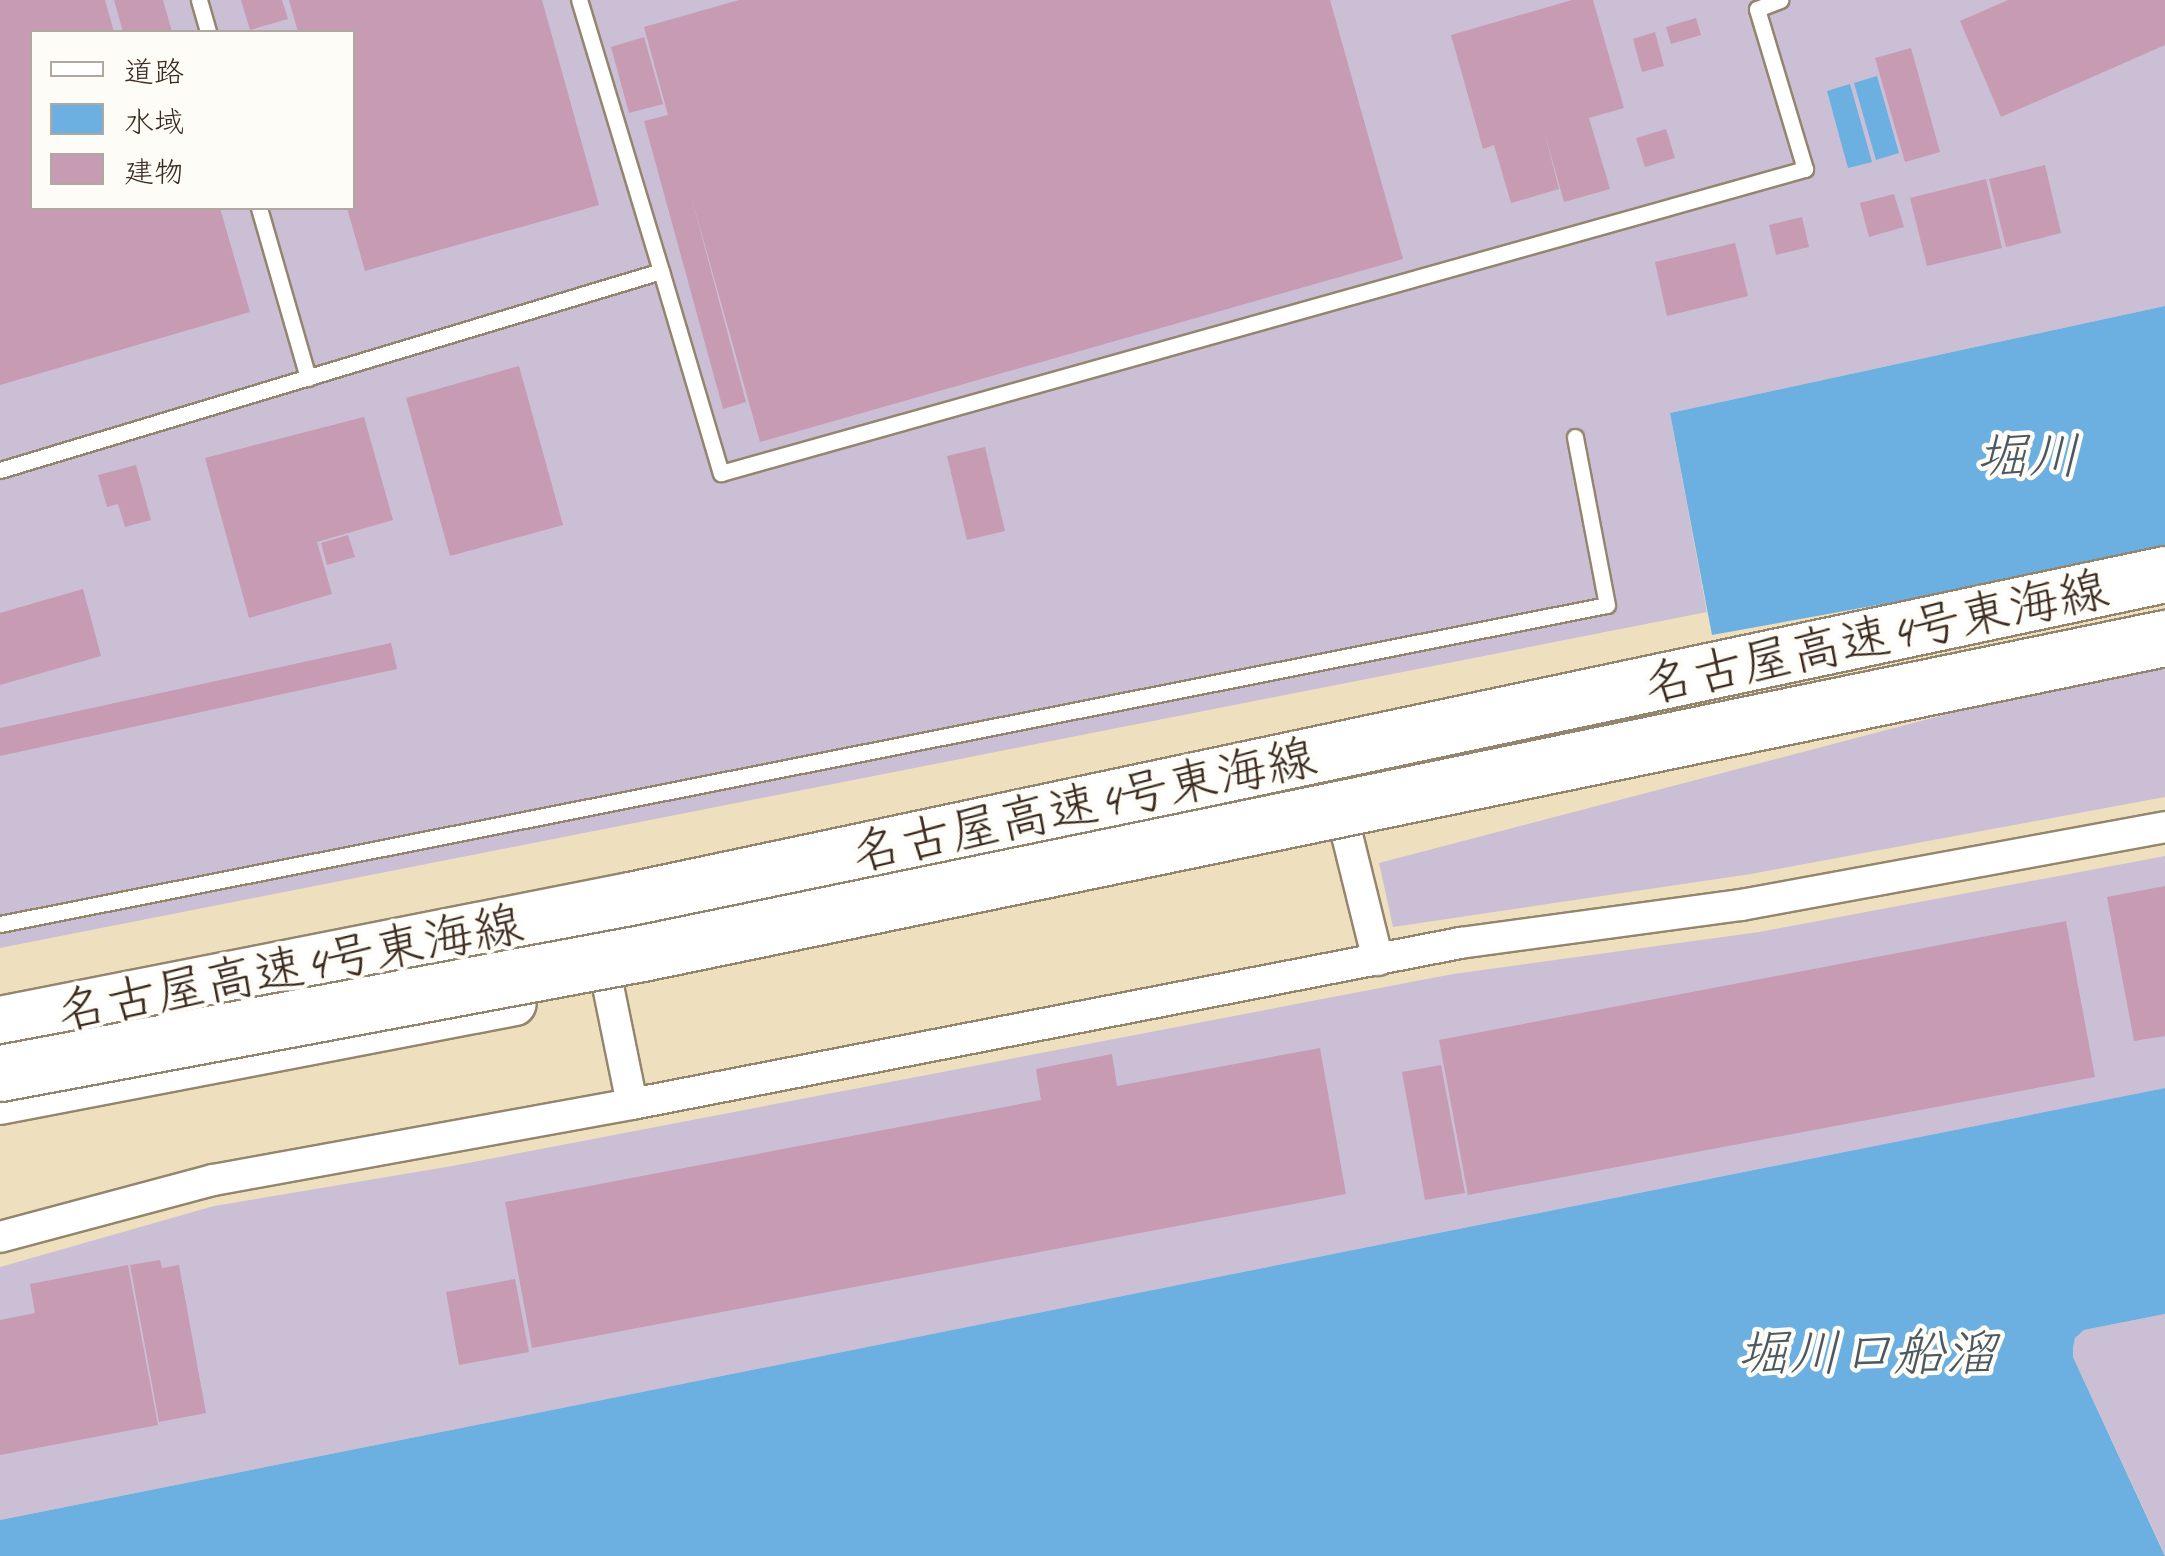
<!DOCTYPE html>
<meta charset="utf-8">
<style>
body{margin:0}
#map{position:relative;width:2165px;height:1556px;overflow:hidden;background:#eee0be;font-family:Caveat,"Klee One",sans-serif}
div>[style]{position:absolute}
[style*='--x']{left:calc(var(--x)*1px);top:calc(var(--y)*1px);width:calc(var(--w)*1px);rotate:calc(var(--a)*1deg)}
.industrial>*{inset:0;background:#cbbfd5}
.water>*{inset:0;background:#6bb0e1}
.building>*{inset:0;background:#c79bb2}
.roads{filter:drop-shadow(2px 0 #94856e) drop-shadow(-2px 0 #94856e) drop-shadow(0 2px #94856e) drop-shadow(0 -2px #94856e)}
.lane>*{height:15px;margin:-7.5px;padding:0 7.5px;transform-origin:7.5px;border-radius:7.5px;background:#fff}
.street>*{height:30px;margin:-15px;padding:0 15px;transform-origin:15px;border-radius:15px;background:#fff}
.secondary>*{height:42px;margin:-21px;padding:0 21px;transform-origin:21px;border-radius:21px;background:#fff}
.highway>*{height:55px;margin:-27.5px;padding:0 27.5px;transform-origin:27.5px;border-radius:27.5px;background:#fff}
.bridges{filter:drop-shadow(2px 0 #94856e) drop-shadow(-2px 0 #94856e) drop-shadow(0 2px #94856e) drop-shadow(0 -2px #94856e)}
.highway-bridge>*{height:55px;margin:-27.5px;padding:0 27.5px;transform-origin:27.5px;border-radius:27.5px;background:#fff}
span{translate:-50% -50%;white-space:nowrap;text-align:center;line-height:1.15;-webkit-text-stroke:9px #fdfcf7;paint-order:stroke}
.street-label{font-size:50px;color:#3b2a1e}
.water-label{font-size:52px;color:#4c5962;font-style:italic}
.legend{position:absolute;left:30px;top:30px;width:325px;height:180px;box-sizing:border-box;background:#fdfcf7;border:2px solid #afa8a0;margin:0;padding:12px 18px;list-style:none;font-size:30px;color:#3b2a1e}
.legend li{display:flex;align-items:center;gap:20px;height:50px}
.legend b{width:50px;border:2px solid #afa8a0}
</style>
<div id="map">
<div class="industrial">
<div style="clip-path:polygon(evenodd,0 0,2165px 0,2165px 306px,1670px 413px,1707px 612px,0 948px,0 0,32px 32px,352px 32px,352px 208px,32px 208px,32px 32px)"></div>
<div style="clip-path:polygon(2165px 657px,2165px 797px,1751px 874px,1393px 927px,1379px 863px)"></div>
<div style="clip-path:polygon(2165px 856px,2165px 1088px,0 1520px,0 1267px,214px 1206px,452px 1166px,1453px 974px,1759px 932px)"></div>
<div style="clip-path:polygon(2165px 1314px,2165px 1555px,2073px 1357px,2073px 1348px,2075px 1338px,2084px 1330px)"></div>
</div>
<div class="water">
<div style="clip-path:polygon(1877px 76px,1899px 153px,1876px 160px,1854px 83px)"></div>
<div style="clip-path:polygon(1850px 84px,1872px 162px,1848px 168px,1827px 91px)"></div>
<div style="clip-path:polygon(2165px 306px,2165px 553px,1712px 635px,1670px 413px)"></div>
<div style="clip-path:polygon(2165px 1088px,2165px 1314px,2084px 1330px,2075px 1338px,2073px 1348px,2073px 1357px,2165px 1556px,0 1556px,0 1520px)"></div>
</div>
<div class="building">
<div style="clip-path:polygon(0 0,105px 0,114px 32px,32px 32px,32px 208px,220px 208px,250px 312px,0 385px)"></div>
<div style="clip-path:polygon(114px 0,163px 0,172px 32px,123px 32px)"></div>
<div style="clip-path:polygon(241px 0,282px 0,288px 19px,250px 30px)"></div>
<div style="clip-path:polygon(289px 0,542px 0,599px 205px,365px 271px,347px 208px,352px 208px,352px 32px,298px 32px)"></div>
<div style="clip-path:polygon(739px 0,1330px 0,1403px 259px,760px 442px,690px 192px,746px 402px,723px 409px,644px 121px,668px 115px,644px 27px)"></div>
<div style="clip-path:polygon(1572px 0,1593px 0,1624px 108px,1589px 118px,1610px 189px,1564px 202px,1544px 131px,1559px 189px,1511px 203px,1494px 145px,1483px 149px,1451px 35px)"></div>
<div style="clip-path:polygon(2008px 0,2165px 0,2165px 45px,2001px 117px,1960px 21px)"></div>
<div style="clip-path:polygon(1696px 18px,1701px 35px,1671px 44px,1666px 27px)"></div>
<div style="clip-path:polygon(1655px 32px,1664px 66px,1642px 72px,1633px 39px)"></div>
<div style="clip-path:polygon(644px 37px,663px 104px,629px 113px,611px 47px)"></div>
<div style="clip-path:polygon(1911px 48px,1940px 152px,1905px 162px,1875px 58px)"></div>
<div style="clip-path:polygon(1666px 129px,1675px 158px,1645px 167px,1636px 138px)"></div>
<div style="clip-path:polygon(2045px 165px,2061px 233px,2006px 247px,1989px 179px)"></div>
<div style="clip-path:polygon(1986px 179px,2002px 248px,1927px 266px,1910px 198px)"></div>
<div style="clip-path:polygon(1894px 194px,1904px 227px,1869px 237px,1860px 203px)"></div>
<div style="clip-path:polygon(1802px 217px,1809px 247px,1776px 255px,1769px 225px)"></div>
<div style="clip-path:polygon(1735px 243px,1748px 296px,1667px 316px,1655px 262px)"></div>
<div style="clip-path:polygon(519px 366px,563px 525px,450px 556px,406px 398px)"></div>
<div style="clip-path:polygon(364px 417px,393px 520px,317px 542px,332px 594px,249px 618px,205px 458px)"></div>
<div style="clip-path:polygon(985px 447px,1005px 531px,967px 540px,947px 456px)"></div>
<div style="clip-path:polygon(136px 465px,151px 520px,125px 527px,118px 504px,107px 507px,98px 475px)"></div>
<div style="clip-path:polygon(348px 535px,355px 557px,327px 565px,321px 543px)"></div>
<div style="clip-path:polygon(83px 589px,101px 656px,0 685px,0 613px)"></div>
<div style="clip-path:polygon(391px 643px,397px 669px,0 756px,0 728px)"></div>
<div style="clip-path:polygon(2165px 886px,2165px 1036px,2134px 1041px,2107px 897px)"></div>
<div style="clip-path:polygon(2066px 921px,2095px 1077px,1468px 1195px,1439px 1040px)"></div>
<div style="clip-path:polygon(1320px 1048px,1346px 1194px,532px 1348px,505px 1202px,1041px 1100px,1036px 1069px,1112px 1054px,1117px 1086px)"></div>
<div style="clip-path:polygon(1441px 1065px,1465px 1193px,1425px 1200px,1402px 1072px)"></div>
<div style="clip-path:polygon(160px 1260px,162px 1268px,179px 1265px,206px 1413px,159px 1422px,130px 1265px)"></div>
<div style="clip-path:polygon(128px 1265px,158px 1425px,0 1455px,0 1320px,35px 1313px,30px 1284px)"></div>
<div style="clip-path:polygon(515px 1279px,529px 1352px,459px 1365px,446px 1292px)"></div>
</div>
<div class="roads">
<div class="lane">
<div style="--x:199;--y:0;--w:33;--a:74"></div>
<div style="--x:259;--y:208;--w:177;--a:73.9"></div>
<div style="--x:661;--y:271;--w:211;--a:73.5"></div>
<div style="--x:721;--y:473;--w:1126;--a:-15.67"></div>
<div style="--x:1805;--y:169;--w:167;--a:-106.7"></div>
<div style="--x:1757;--y:9;--w:25;--a:-21"></div>
<div style="--x:0;--y:470;--w:690;--a:-16.75"></div>
<div style="--x:661;--y:271;--w:283;--a:-106.8"></div>
<div style="--x:0;--y:924;--w:1638;--a:-11.23"></div>
<div style="--x:1607;--y:605;--w:171;--a:-100.8"></div>
</div>
<div class="street">
<div style="--x:1345;--y:827;--w:137;--a:76.1"></div>
<div style="--x:608;--y:986;--w:120;--a:78.5"></div>
<div style="--x:0;--y:1237;--w:220;--a:-15"></div>
<div style="--x:213;--y:1180;--w:426;--a:-10.3"></div>
<div style="--x:632;--y:1104;--w:844;--a:-11"></div>
<div style="--x:1460;--y:943;--w:284;--a:-7.7"></div>
<div style="--x:1741;--y:905;--w:431;--a:-10.4"></div>
</div>
<div class="secondary">
<div style="--x:0;--y:1103;--w:524;--a:-10.88"></div>
</div>
<div class="highway">
<div style="--x:0;--y:1024;--w:642;--a:-11.13"></div>
<div style="--x:630;--y:900;--w:1569;--a:-11.99"></div>
</div>
</div>
<div class="bridges">
<div class="highway-bridge">
<div style="--x:0;--y:1073;--w:653;--a:-10.59"></div>
<div style="--x:642;--y:953;--w:1555;--a:-11.69"></div>
</div>
</div>
<div class="street-label">
<span style="left:1876px;top:637px;rotate:-12deg">名古屋高速4号東海線</span>
<span style="left:1084px;top:805px;rotate:-12deg">名古屋高速4号東海線</span>
<span style="left:290px;top:968px;rotate:-11deg">名古屋高速4号東海線</span>
</div>
<div class="water-label">
<span style="left:2028px;top:457px">堀川</span>
<span style="left:1867px;top:1354px">堀川口船溜</span>
</div>
<ul class="legend">
<li><b style="height:12px;background:#fff"></b>道路</li>
<li><b style="height:28px;background:#6bb0e1"></b>水域</li>
<li><b style="height:28px;background:#c79bb2"></b>建物</li>
</ul>
</div>
